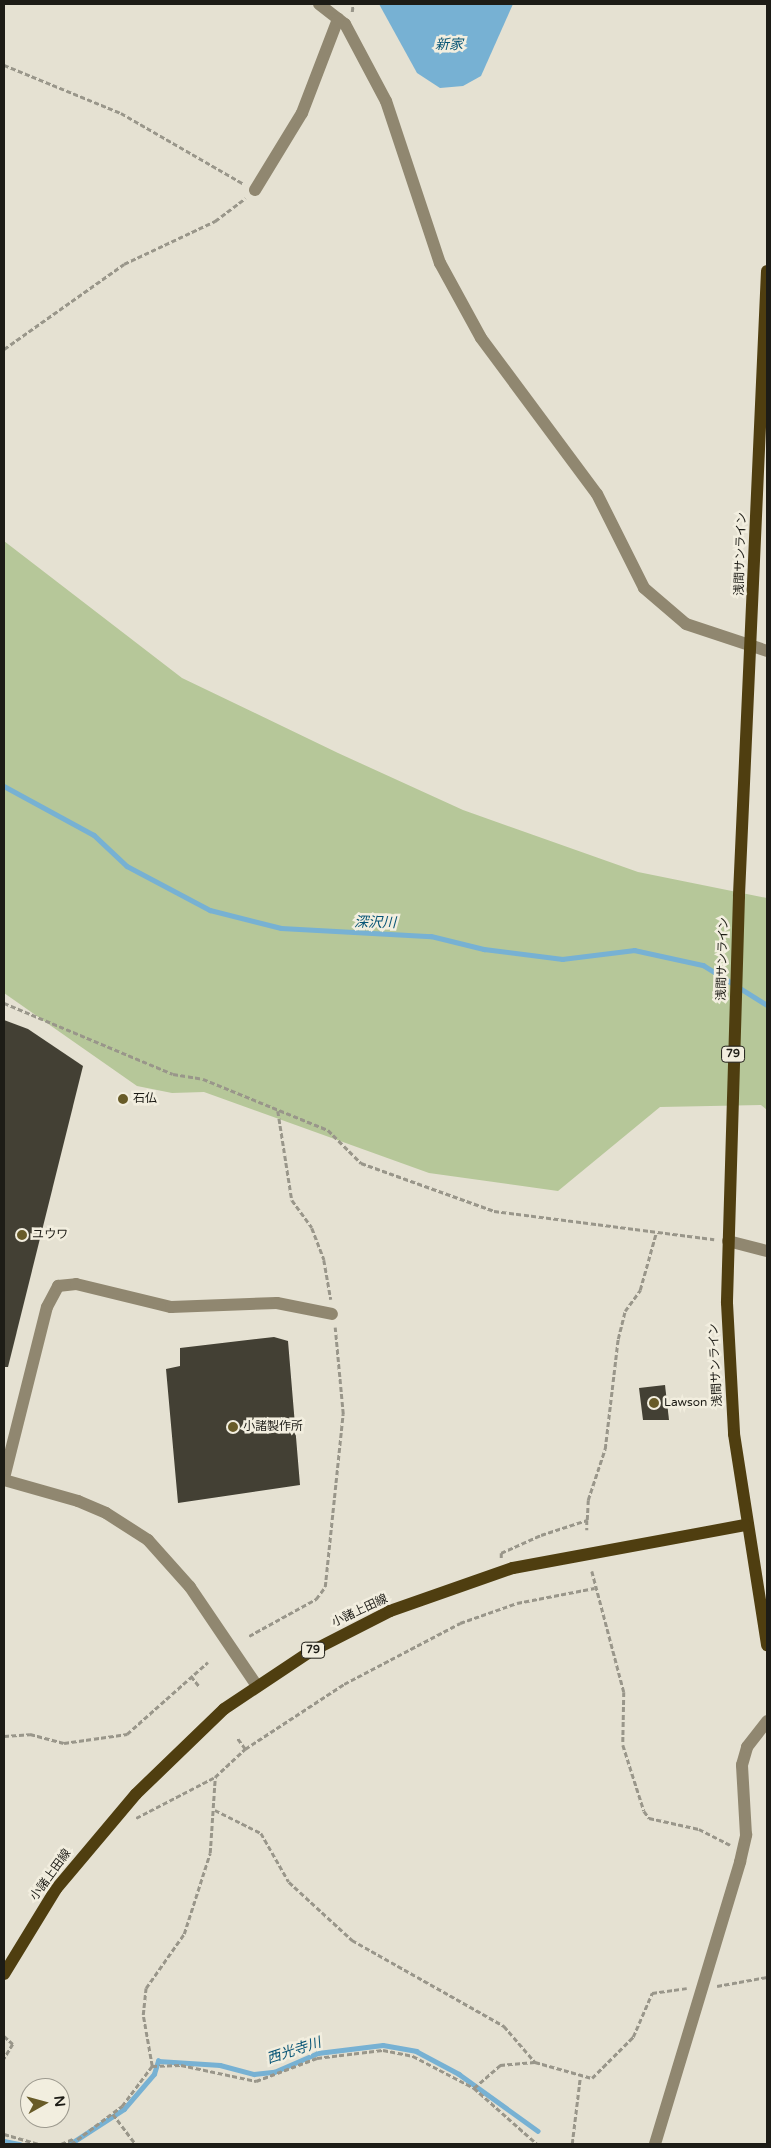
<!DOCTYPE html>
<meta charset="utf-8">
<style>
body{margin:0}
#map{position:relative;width:771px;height:2148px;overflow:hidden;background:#e5e1d2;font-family:"Varela Round","Noto Sans JP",sans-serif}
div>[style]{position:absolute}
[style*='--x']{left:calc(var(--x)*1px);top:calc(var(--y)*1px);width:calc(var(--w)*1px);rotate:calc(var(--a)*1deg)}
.green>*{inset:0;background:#b6c799}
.water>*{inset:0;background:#77b1d3}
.stream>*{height:4.5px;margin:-2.25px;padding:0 2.25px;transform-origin:2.25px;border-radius:2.25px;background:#77b1d3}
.building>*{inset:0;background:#434034}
.path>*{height:2.5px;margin-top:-1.25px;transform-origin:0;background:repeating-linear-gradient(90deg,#99968a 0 5px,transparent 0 7.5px)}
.minor>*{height:12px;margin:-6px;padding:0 6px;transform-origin:6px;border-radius:6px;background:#908770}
.tertiary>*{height:12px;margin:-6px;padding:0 6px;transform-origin:6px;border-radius:6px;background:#908770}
.primary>*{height:12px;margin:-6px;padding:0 6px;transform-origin:6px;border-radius:6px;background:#4f3e10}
.dots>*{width:14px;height:14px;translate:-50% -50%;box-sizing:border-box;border:2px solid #f2eedf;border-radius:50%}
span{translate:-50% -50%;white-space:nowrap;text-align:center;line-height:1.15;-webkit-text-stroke:5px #f2eedf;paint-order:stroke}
.shield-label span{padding:1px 4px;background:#f2eedf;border:1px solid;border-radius:4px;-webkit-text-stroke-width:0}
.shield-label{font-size:11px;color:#1d1c16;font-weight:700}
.street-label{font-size:12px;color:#1d1c16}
.poi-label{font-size:12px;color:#1d1c16}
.left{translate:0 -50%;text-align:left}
.water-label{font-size:14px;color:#085576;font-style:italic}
.frame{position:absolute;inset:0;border:5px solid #1d1c16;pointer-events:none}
.north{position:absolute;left:20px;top:2078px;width:50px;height:50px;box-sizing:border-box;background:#f2eedf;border:1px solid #9d9a8f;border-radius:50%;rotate:83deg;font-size:14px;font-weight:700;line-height:20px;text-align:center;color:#1d1c16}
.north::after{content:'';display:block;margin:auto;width:18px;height:22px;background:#685b28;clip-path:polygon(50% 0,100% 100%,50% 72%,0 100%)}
</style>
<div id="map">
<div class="green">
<div style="clip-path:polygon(4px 541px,182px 678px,338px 753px,463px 810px,638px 872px,767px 898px,767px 1110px,761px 1105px,660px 1107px,558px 1191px,429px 1173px,204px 1092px,172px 1093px,137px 1086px,4px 993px)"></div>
</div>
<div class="water">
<div style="clip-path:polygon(379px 4px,513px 4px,481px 76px,463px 86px,440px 88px,417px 73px)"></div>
</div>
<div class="stream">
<div style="--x:4;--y:786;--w:102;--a:28.6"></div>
<div style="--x:94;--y:835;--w:45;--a:43.2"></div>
<div style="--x:127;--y:866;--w:94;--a:27.9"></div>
<div style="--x:210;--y:910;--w:73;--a:14.2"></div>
<div style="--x:281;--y:928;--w:150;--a:3.1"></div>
<div style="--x:431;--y:936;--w:55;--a:13.8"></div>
<div style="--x:484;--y:949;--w:79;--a:7.3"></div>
<div style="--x:562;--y:959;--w:73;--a:-7.1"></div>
<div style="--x:634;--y:950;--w:71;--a:12.3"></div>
<div style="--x:703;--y:965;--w:75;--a:32"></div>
<div style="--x:4;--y:2141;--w:16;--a:11"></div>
<div style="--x:70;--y:2144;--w:64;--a:-32.9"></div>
<div style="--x:124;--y:2109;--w:46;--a:-49.4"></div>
<div style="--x:154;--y:2074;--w:14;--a:-73"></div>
<div style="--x:158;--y:2061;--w:62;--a:3.7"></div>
<div style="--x:220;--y:2065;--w:35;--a:15"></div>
<div style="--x:254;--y:2074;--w:20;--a:-6"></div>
<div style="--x:274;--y:2072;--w:48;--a:-23.4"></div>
<div style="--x:318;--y:2053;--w:65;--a:-7"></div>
<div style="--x:383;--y:2045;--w:34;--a:10"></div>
<div style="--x:416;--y:2051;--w:49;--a:28.1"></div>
<div style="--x:459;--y:2074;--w:97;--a:35.8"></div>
</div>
<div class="building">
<div style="clip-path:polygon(4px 1020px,28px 1029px,83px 1066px,8px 1367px,4px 1367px)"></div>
<div style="clip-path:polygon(274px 1337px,288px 1341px,300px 1485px,178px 1503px,166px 1369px,180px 1366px,180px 1348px)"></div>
<div style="clip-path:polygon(665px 1385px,669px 1420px,643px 1420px,639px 1388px)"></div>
</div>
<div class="path">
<div style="--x:352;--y:12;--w:8;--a:-83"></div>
<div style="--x:4;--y:65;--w:126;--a:22.3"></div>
<div style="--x:121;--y:113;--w:142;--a:30"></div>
<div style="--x:4;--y:349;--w:147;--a:-35.3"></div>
<div style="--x:124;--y:264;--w:101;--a:-25.3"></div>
<div style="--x:215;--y:221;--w:38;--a:-37"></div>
<div style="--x:4;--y:1003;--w:183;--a:22.8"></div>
<div style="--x:173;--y:1074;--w:30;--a:9"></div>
<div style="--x:203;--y:1079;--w:135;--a:22.2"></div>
<div style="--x:328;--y:1130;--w:47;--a:45"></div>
<div style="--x:361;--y:1163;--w:141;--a:19.8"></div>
<div style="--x:494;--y:1211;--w:222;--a:7.3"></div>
<div style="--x:278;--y:1111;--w:90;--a:81.1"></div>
<div style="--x:292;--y:1200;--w:34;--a:54"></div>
<div style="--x:312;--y:1228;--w:34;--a:69"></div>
<div style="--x:324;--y:1260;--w:40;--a:80"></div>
<div style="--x:587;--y:1520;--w:20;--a:-87"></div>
<div style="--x:588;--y:1500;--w:54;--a:-71.6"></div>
<div style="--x:605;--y:1449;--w:111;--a:-83.3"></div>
<div style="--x:618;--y:1339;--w:29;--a:-76"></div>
<div style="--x:625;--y:1311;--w:26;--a:-54"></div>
<div style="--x:640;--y:1290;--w:59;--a:-74.3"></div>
<div style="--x:501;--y:1558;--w:5;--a:-90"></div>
<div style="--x:501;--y:1553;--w:44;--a:-24.2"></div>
<div style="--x:541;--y:1535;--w:48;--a:-18.1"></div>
<div style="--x:587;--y:1520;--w:10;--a:90"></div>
<div style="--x:592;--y:1571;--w:125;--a:75.2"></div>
<div style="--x:624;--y:1692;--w:53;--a:91.1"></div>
<div style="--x:623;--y:1745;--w:69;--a:72.3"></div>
<div style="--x:644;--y:1811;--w:9;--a:54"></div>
<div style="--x:649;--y:1818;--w:51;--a:12.4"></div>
<div style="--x:699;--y:1829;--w:35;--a:27"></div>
<div style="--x:249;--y:1636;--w:77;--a:-28.9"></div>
<div style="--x:316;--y:1599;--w:15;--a:-53"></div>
<div style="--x:325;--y:1587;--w:174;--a:-84.1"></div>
<div style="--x:343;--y:1414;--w:87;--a:-95.3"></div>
<div style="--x:191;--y:1676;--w:13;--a:51"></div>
<div style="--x:4;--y:1736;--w:26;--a:-4"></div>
<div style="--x:30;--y:1734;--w:35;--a:15"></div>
<div style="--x:64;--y:1743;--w:64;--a:-8.1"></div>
<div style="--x:127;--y:1734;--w:108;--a:-41.6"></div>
<div style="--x:245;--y:1749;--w:118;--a:-33.3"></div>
<div style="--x:344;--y:1684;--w:131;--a:-27.7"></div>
<div style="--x:460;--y:1623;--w:60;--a:-19.3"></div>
<div style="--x:517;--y:1603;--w:79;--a:-10.9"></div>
<div style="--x:215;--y:1810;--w:51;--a:26.6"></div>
<div style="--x:261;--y:1833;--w:56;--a:60.3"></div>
<div style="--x:289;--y:1882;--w:86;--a:42.6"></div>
<div style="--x:352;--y:1940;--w:175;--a:29.5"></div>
<div style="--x:504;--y:2026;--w:48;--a:49.3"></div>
<div style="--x:535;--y:2062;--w:59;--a:15.7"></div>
<div style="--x:592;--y:2078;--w:58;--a:-45"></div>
<div style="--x:633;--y:2037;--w:48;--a:-66.6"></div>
<div style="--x:652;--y:1993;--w:35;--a:-8"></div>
<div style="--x:136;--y:1818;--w:89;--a:-27.4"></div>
<div style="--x:717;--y:1986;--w:51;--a:-10.2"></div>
<div style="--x:4;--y:2036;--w:12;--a:42"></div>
<div style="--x:13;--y:2044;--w:17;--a:121"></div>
<div style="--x:152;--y:2066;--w:29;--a:-2"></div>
<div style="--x:181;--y:2065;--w:77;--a:12"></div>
<div style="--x:256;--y:2081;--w:65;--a:-20.7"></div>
<div style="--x:317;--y:2058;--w:66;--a:-6.9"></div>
<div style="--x:383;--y:2050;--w:31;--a:11"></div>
<div style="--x:413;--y:2056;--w:69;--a:27.7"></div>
<div style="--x:474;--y:2088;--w:35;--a:-41"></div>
<div style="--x:500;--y:2065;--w:35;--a:-5"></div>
<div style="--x:474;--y:2088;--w:84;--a:41.6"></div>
<div style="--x:113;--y:2114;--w:38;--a:53"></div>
<div style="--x:4;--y:2134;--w:37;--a:16"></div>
<div style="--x:61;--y:2144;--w:13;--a:-23"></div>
<div style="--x:71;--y:2144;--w:64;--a:-36.7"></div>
<div style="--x:122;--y:2106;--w:50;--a:-53.1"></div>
<div style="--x:152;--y:2066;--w:52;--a:-100"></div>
<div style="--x:143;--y:2015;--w:27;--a:-84"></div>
<div style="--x:146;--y:1988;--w:66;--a:-54.9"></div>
<div style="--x:184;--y:1934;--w:85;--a:-72.2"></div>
<div style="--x:210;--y:1853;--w:76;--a:-86.2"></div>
<div style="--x:215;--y:1777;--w:41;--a:-43"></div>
<div style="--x:245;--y:1749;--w:14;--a:-126"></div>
<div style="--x:572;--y:2144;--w:66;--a:-83.1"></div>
</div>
<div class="minor">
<div style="--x:319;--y:4;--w:33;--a:38"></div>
<div style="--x:345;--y:24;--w:87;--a:62"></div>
<div style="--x:386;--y:101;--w:171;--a:71.6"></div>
<div style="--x:440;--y:263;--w:85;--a:61.3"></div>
<div style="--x:481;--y:338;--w:194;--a:53.4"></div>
<div style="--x:597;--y:494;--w:105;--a:63.4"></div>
<div style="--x:644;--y:588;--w:55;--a:40.6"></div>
<div style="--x:686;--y:624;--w:85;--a:18.4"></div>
<div style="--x:255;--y:190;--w:90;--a:-58.6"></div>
<div style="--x:302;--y:113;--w:101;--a:-69"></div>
<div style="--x:728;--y:1241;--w:40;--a:14.4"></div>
<div style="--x:655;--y:2144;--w:295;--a:-73.2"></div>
<div style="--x:740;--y:1862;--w:28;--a:-77"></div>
<div style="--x:746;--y:1835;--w:70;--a:-93.3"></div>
<div style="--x:742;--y:1765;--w:19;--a:-74"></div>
<div style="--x:747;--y:1747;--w:33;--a:-52"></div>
</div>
<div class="tertiary">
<div style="--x:4;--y:1478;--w:176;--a:-75.9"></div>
<div style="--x:47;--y:1307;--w:24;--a:-62"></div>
<div style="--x:58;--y:1286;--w:18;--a:-6"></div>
<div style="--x:76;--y:1284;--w:98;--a:13.6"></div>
<div style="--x:171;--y:1307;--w:106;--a:-2.2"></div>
<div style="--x:277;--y:1303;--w:56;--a:11.3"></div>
<div style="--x:4;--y:1480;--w:77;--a:15.8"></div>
<div style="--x:78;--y:1501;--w:30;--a:23"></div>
<div style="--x:106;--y:1513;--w:50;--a:32.7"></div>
<div style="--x:148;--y:1540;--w:63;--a:48.2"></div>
<div style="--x:190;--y:1587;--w:120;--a:55.9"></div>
</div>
<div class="primary">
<div style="--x:767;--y:271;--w:626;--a:92.57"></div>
<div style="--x:739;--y:896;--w:407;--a:91.7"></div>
<div style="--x:727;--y:1303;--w:131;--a:86.9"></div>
<div style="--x:734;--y:1434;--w:214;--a:81.1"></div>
<div style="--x:4;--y:1974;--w:100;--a:-58.5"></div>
<div style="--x:56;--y:1889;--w:124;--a:-49.9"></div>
<div style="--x:136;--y:1794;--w:122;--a:-44"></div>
<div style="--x:224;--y:1709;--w:101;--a:-33.7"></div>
<div style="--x:308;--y:1653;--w:92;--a:-27.1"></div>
<div style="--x:390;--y:1611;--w:130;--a:-19.3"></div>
<div style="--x:513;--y:1568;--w:236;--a:-10.5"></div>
</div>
<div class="dots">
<div style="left:123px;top:1099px;background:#685b28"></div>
<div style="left:22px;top:1235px;background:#685b28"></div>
<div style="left:654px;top:1403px;background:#685b28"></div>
<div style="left:233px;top:1427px;background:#685b28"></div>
</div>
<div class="shield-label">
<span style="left:733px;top:1054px">79</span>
<span style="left:313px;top:1650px">79</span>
</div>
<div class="street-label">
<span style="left:741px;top:554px;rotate:-88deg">浅間サンライン</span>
<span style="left:723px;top:959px;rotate:-88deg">浅間サンライン</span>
<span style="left:716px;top:1365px;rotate:-93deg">浅間サンライン</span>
<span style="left:360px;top:1611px;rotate:-25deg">小諸上田線</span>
<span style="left:51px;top:1875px;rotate:-54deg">小諸上田線</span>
</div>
<div class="poi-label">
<span class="left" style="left:133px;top:1099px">石仏</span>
<span class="left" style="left:32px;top:1235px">ユウワ</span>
<span class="left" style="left:664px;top:1403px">Lawson</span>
<span class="left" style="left:243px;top:1427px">小諸製作所</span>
</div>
<div class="water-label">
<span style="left:449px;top:45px">新家</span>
<span style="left:375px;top:923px;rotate:1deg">深沢川</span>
<span style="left:294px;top:2051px;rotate:-18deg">西光寺川</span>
</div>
<div class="frame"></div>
<div class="north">N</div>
</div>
